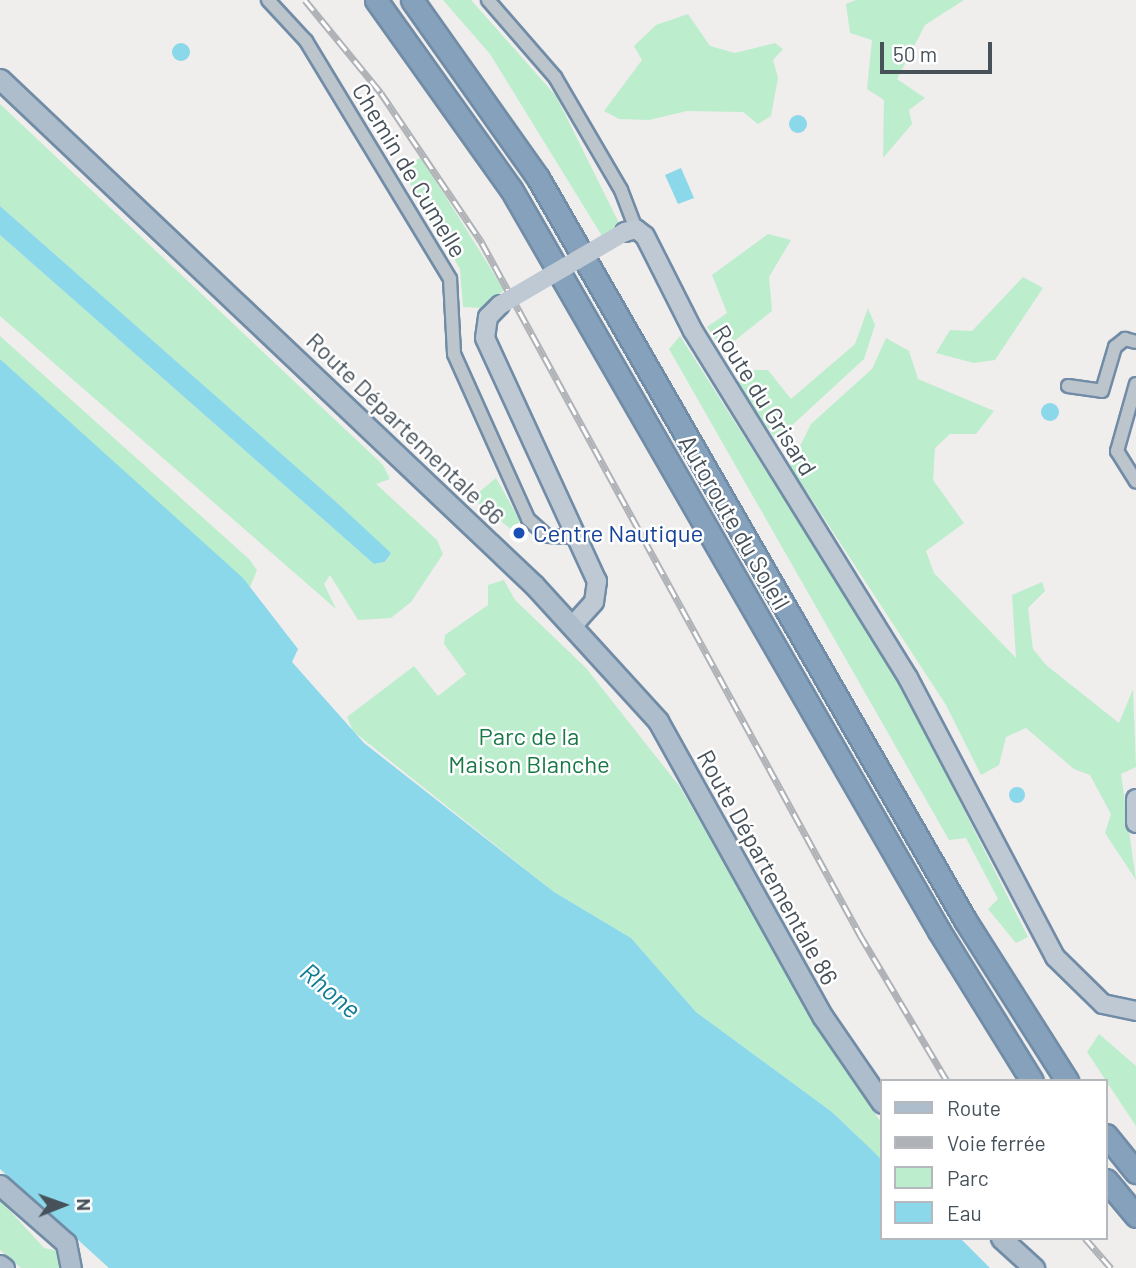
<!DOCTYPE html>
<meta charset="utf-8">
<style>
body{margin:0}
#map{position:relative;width:1136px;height:1268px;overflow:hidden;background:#f0eded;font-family:Barlow,sans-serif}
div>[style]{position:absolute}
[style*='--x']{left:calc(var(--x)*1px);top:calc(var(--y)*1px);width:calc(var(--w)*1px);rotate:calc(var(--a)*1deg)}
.green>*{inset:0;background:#bcedcd}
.water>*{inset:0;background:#8ad8e9}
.round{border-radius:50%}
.roads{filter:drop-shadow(2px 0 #718ca6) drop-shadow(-2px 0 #718ca6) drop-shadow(0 2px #718ca6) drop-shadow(0 -2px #718ca6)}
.street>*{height:12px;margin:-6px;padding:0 6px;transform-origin:6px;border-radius:6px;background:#bcc5cc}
.secondary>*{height:18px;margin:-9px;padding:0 9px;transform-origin:9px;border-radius:9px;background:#bec9d4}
.primary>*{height:19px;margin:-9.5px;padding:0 9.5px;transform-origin:9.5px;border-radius:9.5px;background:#adbdcb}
.highway>*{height:21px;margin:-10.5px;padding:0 10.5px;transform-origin:10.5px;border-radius:10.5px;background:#86a1bb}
.rail>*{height:7px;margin-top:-3.5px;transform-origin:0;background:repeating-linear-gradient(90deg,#fff 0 13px,#afb3b7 0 26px);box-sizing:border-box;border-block:2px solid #afb3b7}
.secondary-bridge>*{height:18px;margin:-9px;padding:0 9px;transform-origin:9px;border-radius:9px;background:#bec9d4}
.dots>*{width:19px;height:19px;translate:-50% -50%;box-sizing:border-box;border:4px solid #fff;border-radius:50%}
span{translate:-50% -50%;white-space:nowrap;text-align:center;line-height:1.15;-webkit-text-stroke:5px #fff;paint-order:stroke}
.street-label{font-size:24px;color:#46515a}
.transit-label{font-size:24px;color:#164399}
.left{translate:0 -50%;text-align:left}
.park-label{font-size:24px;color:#197846}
.water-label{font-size:26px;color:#107c94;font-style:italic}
.legend{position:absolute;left:880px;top:1079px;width:228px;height:161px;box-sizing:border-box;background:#fff;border:2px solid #b5b9bd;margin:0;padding:9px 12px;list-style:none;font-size:21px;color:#46515a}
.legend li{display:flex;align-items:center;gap:14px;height:35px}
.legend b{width:35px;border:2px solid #b5b9bd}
.north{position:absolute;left:28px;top:1170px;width:70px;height:70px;-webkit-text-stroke:5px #fff;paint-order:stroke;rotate:89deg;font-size:19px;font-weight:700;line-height:28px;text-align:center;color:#46515a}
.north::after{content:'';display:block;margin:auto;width:24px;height:32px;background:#46515a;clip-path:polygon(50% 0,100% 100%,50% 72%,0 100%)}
.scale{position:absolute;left:880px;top:42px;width:112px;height:32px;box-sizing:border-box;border:4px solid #46515a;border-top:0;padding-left:9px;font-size:21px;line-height:24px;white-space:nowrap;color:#46515a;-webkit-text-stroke:5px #fff;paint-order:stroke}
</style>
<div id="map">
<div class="green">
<div style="clip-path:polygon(443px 0,471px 0,556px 96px,620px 225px,602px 236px,490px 54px)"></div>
<div style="clip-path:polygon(856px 0,964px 0,925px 25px,897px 79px,925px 98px,909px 110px,912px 124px,883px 158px,884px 100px,867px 89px,872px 40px,850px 33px,846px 4px)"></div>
<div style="clip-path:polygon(688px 14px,710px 46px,735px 53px,775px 43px,783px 49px,773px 60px,778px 78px,771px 116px,758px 124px,743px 112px,687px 111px,649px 120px,619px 119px,604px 111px,642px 60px,634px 46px,656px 25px)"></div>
<div style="clip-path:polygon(0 104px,383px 465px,390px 479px,376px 484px,437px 540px,443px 554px,411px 602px,391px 618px,358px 620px,330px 575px,324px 584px,336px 609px,0 316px,0 235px,374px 564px,386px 562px,390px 553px,335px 501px,0 206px)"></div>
<div style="clip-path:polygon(421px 157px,504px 290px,483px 308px,463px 307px,460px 269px,402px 170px)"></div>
<div style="clip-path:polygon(768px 234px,791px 240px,769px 277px,772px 311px,723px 350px,707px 327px,727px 313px,712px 275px)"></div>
<div style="clip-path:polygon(1023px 277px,1043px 288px,995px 360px,974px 363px,936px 353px,950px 330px,972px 331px)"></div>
<div style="clip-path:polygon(868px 308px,875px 325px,864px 359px,776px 440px,736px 383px,753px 370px,768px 370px,791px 399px,855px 344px)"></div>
<div style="clip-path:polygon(0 336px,249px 559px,257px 570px,250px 587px,0 359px)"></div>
<div style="clip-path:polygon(680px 336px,897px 677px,1028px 937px,1016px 943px,988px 909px,998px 899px,966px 838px,949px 840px,669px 349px)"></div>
<div style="clip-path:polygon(886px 338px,909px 351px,918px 379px,994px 411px,976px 434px,950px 434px,935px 448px,933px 480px,964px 523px,926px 551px,934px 573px,1016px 658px,1012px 595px,1042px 582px,1045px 591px,1028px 608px,1033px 649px,1046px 665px,1119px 723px,1133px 689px,1136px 767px,1121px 774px,1136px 880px,1105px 833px,1111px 814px,1090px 775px,1074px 769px,1026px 728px,1006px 737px,999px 765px,981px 775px,946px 705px,790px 466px,811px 424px,872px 369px)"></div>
<div style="clip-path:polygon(496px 478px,520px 521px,513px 531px,472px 498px)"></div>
<div style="clip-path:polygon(504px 580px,515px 600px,586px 668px,680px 787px,826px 1040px,882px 1124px,882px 1160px,832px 1112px,696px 1012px,631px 938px,554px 892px,353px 731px,347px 717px,414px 666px,438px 696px,466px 674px,444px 644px,445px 635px,488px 605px,488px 585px)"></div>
<div style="clip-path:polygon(1099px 1034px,1136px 1066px,1136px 1126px,1087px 1052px)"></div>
<div style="clip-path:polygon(0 1200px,44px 1248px,58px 1251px,59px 1268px,21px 1268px,0 1250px)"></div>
</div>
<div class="water">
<div class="round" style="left:172px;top:43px;width:18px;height:18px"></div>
<div class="round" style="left:789px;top:115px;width:18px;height:18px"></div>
<div style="clip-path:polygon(681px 168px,694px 198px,678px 204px,665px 175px)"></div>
<div style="clip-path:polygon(0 206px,335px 501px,391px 553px,385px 562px,374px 564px,0 235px)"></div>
<div style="clip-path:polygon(0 359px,243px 578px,298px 649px,292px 662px,364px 743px,554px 892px,631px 938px,696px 1012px,832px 1112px,876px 1154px,882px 1160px,882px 1238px,960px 1238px,990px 1268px,109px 1268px,0 1169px)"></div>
<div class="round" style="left:1041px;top:403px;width:18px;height:18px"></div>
<div class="round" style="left:1009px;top:787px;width:16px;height:16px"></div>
</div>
<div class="roads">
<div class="street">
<div style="--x:268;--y:0;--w:56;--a:47.2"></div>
<div style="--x:306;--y:41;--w:278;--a:58.8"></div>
<div style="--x:450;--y:279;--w:75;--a:86.9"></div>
<div style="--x:454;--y:354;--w:181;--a:65.8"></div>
<div style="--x:528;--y:519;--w:25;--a:42"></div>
<div style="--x:547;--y:536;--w:32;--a:2"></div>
<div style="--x:488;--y:0;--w:102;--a:49"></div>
<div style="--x:555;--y:77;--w:131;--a:59.7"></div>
<div style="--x:621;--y:190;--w:42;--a:69"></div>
<div style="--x:1136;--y:384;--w:70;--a:105.8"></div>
<div style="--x:1117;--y:451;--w:36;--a:58"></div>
<div style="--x:1068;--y:386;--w:34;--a:8"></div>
<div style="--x:1102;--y:391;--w:46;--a:-73.5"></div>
<div style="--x:1115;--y:347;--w:13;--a:-39"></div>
<div style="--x:1125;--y:339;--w:11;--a:15"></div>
</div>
<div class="secondary">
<div style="--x:625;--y:232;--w:11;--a:-15"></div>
<div style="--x:636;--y:229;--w:11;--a:38"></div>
<div style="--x:645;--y:236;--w:106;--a:63.2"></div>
<div style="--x:693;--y:331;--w:408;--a:58.2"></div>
<div style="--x:908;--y:678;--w:315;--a:62.2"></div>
<div style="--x:1055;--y:957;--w:67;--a:44.4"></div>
<div style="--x:1103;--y:1004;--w:34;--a:12"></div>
<div style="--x:500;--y:305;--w:17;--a:135"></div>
<div style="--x:488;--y:317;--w:21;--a:98"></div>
<div style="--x:485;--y:338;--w:268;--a:65.3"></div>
<div style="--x:597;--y:581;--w:21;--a:98"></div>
<div style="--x:594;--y:602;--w:31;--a:132"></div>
<div style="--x:1136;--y:799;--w:24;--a:90"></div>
</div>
<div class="primary">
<div style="--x:0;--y:79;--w:736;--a:43.46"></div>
<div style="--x:534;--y:585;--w:184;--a:47.6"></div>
<div style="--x:658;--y:721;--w:339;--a:60.9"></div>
<div style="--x:823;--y:1017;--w:104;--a:55.5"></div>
<div style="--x:0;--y:1185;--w:88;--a:41.3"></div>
<div style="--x:66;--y:1243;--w:25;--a:79"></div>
<div style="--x:1001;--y:1238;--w:45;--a:42.3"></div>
<div style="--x:0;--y:1265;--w:5;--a:37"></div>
</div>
<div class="highway">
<div style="--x:376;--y:0;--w:232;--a:54.5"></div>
<div style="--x:511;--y:189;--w:857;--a:60.02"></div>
<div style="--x:939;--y:931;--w:176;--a:58.2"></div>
<div style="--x:412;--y:0;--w:218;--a:54.7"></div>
<div style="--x:538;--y:178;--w:856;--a:60.08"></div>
<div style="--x:965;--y:920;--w:191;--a:57.6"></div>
<div style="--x:1106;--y:1135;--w:48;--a:51"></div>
<div style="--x:1106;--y:1180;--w:47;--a:50.2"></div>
</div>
</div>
<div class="rail">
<div style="--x:305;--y:0;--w:120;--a:50.7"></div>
<div style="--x:381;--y:93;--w:181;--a:56"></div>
<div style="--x:482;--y:243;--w:789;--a:61.35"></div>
<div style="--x:860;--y:935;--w:170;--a:59.2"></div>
<div style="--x:1085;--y:1238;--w:40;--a:49"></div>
</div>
<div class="secondary-bridge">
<div style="--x:500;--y:305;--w:145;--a:-30.3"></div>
</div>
<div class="dots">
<div style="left:519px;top:533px;background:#1a4fb4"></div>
</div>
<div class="street-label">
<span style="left:410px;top:170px;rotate:59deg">Chemin de Cumelle</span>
<span style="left:765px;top:400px;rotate:58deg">Route du Grisard</span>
<span style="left:406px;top:428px;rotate:44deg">Route Départementale 86</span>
<span style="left:735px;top:522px;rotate:60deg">Autoroute du Soleil</span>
<span style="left:768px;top:867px;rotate:61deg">Route Départementale 86</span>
</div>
<div class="transit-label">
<span class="left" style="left:533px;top:533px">Centre Nautique</span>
</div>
<div class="park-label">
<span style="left:529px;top:750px">Parc de la<br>Maison Blanche</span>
</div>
<div class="water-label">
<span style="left:331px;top:990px;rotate:40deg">Rhone</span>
</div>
<ul class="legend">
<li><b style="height:9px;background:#adbdcb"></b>Route</li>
<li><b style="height:9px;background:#afb3b7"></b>Voie ferrée</li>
<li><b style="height:19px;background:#bcedcd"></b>Parc</li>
<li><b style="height:19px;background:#8ad8e9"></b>Eau</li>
</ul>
<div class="north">N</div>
<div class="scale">50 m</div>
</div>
